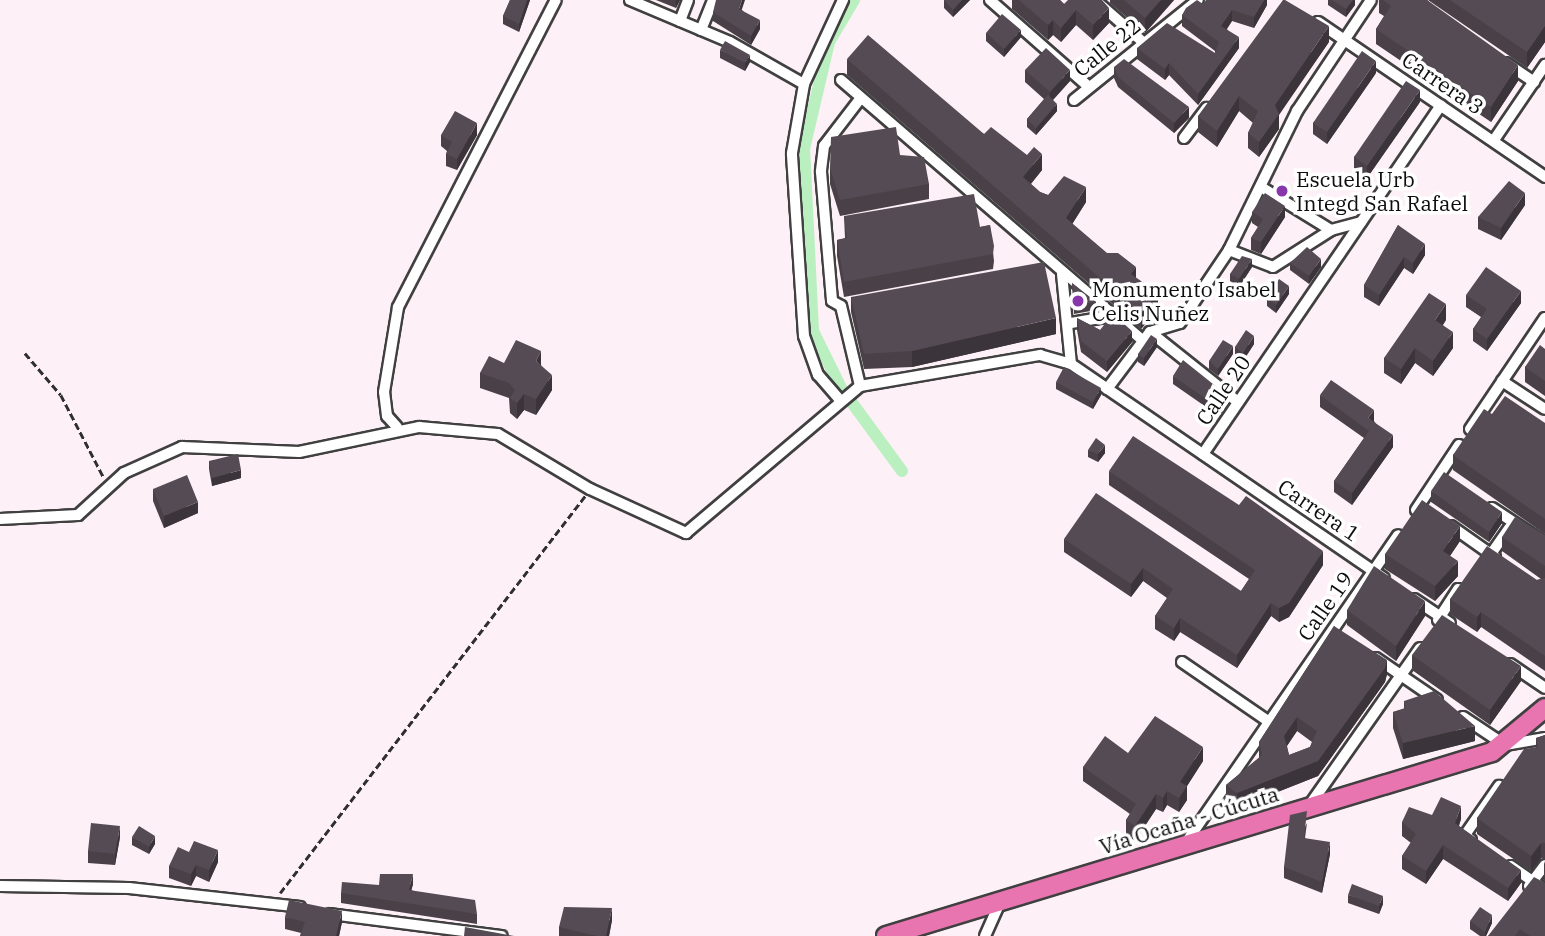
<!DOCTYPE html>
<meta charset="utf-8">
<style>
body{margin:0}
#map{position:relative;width:1545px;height:936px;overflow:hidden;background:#fdf0f6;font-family:"IBM Plex Serif",serif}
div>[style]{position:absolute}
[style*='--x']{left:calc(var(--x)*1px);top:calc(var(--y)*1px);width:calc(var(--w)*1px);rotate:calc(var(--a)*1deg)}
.canal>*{height:12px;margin:-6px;padding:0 6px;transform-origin:6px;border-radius:6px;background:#baefc0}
.path>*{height:2.5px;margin-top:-1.25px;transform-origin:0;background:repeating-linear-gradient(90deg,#2f2f2f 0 7px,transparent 0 10.5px)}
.roads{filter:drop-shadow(2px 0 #404040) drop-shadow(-2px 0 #404040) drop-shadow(0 2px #404040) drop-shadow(0 -2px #404040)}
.street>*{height:10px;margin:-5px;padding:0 5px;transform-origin:5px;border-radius:5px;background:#fff}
.primary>*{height:18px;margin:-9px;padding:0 9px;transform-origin:9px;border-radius:9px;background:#e875b0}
.wall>*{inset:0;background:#494048}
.shaded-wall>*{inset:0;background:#3c343b}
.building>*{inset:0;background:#554b54}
.dots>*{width:19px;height:19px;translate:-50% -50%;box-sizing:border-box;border:4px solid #fff;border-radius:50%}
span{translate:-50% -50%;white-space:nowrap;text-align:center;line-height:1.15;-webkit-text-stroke:7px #fff;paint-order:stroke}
.street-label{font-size:21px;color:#0d0d0d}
.poi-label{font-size:21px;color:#0d0d0d}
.left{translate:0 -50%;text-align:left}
</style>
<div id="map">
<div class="canal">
<div style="--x:843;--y:392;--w:68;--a:-116.2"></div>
<div style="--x:813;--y:331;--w:182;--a:-92.8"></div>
<div style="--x:804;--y:149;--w:110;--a:-76.8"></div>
<div style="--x:829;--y:42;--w:49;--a:-59.2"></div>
<div style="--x:850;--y:400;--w:88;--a:53.8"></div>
</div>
<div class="path">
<div style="--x:25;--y:353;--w:55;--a:49.4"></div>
<div style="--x:61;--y:395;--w:93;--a:62.6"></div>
<div style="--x:280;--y:893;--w:501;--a:-52.47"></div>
</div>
<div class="roads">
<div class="street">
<div style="--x:630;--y:0;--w:108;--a:22.8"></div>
<div style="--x:730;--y:42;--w:85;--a:29.6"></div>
<div style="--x:990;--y:0;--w:132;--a:41.3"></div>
<div style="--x:1095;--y:0;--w:64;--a:41.2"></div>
<div style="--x:680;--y:21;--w:22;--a:-69"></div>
<div style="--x:1318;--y:22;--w:275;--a:34.3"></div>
<div style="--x:701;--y:30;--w:32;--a:-68"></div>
<div style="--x:1506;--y:63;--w:34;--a:34"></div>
<div style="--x:841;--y:80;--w:398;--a:40.8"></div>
<div style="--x:860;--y:99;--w:59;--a:127.5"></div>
<div style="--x:824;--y:146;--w:26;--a:97"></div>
<div style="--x:821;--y:172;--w:129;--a:85.1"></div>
<div style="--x:832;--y:301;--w:10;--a:29"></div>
<div style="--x:841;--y:306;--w:82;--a:76.6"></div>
<div style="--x:1074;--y:100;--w:159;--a:-38.9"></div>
<div style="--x:1184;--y:138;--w:38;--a:-53"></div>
<div style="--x:1494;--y:140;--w:91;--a:-55.8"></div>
<div style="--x:1261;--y:187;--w:82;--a:31.6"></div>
<div style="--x:1331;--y:230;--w:31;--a:-15"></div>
<div style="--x:1229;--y:250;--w:47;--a:21.1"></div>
<div style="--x:1273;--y:267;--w:69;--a:-32.5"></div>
<div style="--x:1062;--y:274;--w:90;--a:84.3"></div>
<div style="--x:1071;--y:323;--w:41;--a:-9.9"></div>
<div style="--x:1150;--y:332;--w:112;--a:38.5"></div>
<div style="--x:1502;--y:381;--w:51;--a:33.1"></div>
<div style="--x:1107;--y:389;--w:71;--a:-53"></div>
<div style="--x:1150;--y:332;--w:31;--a:-17"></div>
<div style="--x:1180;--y:323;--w:88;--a:-56.1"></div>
<div style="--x:1229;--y:250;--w:155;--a:-63.9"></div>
<div style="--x:1297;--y:111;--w:133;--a:-56.3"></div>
<div style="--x:840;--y:400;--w:33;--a:-131"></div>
<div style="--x:818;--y:375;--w:41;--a:-109.7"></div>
<div style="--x:804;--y:336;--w:183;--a:-93.8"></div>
<div style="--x:792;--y:153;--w:70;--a:-80.1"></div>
<div style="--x:804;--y:84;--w:93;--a:-65.1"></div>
<div style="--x:397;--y:427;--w:15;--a:-132"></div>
<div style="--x:387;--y:416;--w:24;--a:-97"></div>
<div style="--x:384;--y:392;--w:86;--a:-80.6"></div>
<div style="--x:398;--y:307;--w:345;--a:-62.8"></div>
<div style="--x:1470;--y:429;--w:134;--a:-56"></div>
<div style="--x:1203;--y:454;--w:422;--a:-55.7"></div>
<div style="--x:1492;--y:508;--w:64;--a:33.4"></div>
<div style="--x:1416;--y:510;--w:78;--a:-56.5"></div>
<div style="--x:0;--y:519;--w:78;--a:-2.9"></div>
<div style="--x:78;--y:515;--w:62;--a:-42.4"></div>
<div style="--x:124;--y:473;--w:64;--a:-24.1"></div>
<div style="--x:182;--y:447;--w:117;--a:2.4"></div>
<div style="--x:299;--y:452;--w:123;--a:-11.8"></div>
<div style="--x:419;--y:427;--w:79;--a:5.1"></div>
<div style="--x:498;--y:434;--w:107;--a:30.9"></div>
<div style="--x:590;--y:489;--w:106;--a:24.6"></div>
<div style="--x:686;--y:533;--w:228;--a:-40.2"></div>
<div style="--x:860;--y:386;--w:183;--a:-9.8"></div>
<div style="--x:1040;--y:355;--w:32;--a:16"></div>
<div style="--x:1071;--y:364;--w:379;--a:34.4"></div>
<div style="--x:1451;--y:526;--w:54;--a:35.2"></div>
<div style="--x:1491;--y:554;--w:32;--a:-55"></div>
<div style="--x:1414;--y:599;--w:43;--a:33.7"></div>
<div style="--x:1438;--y:620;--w:37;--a:-57"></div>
<div style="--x:1376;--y:658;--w:74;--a:34.5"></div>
<div style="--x:1182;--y:662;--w:104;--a:34.5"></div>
<div style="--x:1510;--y:664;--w:42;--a:34.4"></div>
<div style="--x:1463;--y:717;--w:50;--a:33.7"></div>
<div style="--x:1505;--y:745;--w:41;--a:-9.9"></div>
<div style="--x:1309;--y:806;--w:193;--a:-54.9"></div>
<div style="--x:1471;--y:840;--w:8;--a:-140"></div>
<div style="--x:1465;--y:835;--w:60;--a:-55.2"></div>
<div style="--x:1185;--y:844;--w:375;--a:-55.4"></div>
<div style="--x:1511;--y:866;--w:42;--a:35.2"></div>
<div style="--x:0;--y:886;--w:129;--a:0.9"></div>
<div style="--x:129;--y:888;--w:172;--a:6.3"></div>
<div style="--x:1529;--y:886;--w:26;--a:-53"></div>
<div style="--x:330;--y:914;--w:173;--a:7.3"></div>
<div style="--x:985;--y:936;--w:36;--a:-66"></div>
</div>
<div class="primary">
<div style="--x:886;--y:936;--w:633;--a:-16.89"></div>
<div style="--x:1492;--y:752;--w:69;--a:-39.7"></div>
</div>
</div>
<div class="wall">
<div style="clip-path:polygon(510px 0,530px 0,519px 32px,503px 24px,503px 16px)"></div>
<div style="clip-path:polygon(656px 0,680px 0,676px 8px)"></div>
<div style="clip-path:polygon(944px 0,970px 0,953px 17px,944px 8px)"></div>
<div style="clip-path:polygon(1012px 0,1060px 0,1064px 4px,1109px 23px,1093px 40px,1076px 25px,1061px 42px,1053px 35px,1048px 40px,1012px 9px)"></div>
<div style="clip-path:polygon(1110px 0,1174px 0,1145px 33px,1110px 3px)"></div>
<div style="clip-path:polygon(1267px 0,1267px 5px,1254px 28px,1232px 21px,1227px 29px,1239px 48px,1198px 105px,1169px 75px,1165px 80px,1137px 59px,1137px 48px,1215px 53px,1215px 51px,1182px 26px,1182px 15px,1203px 4px)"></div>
<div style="clip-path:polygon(1328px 0,1355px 0,1355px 5px,1346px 17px,1328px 5px)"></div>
<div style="clip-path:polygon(1379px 0,1427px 0,1518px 81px,1491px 122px,1376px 44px,1376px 29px,1384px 16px,1379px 13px)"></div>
<div style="clip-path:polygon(1428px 0,1545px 0,1545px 42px,1527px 68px)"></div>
<div style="clip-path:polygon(742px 10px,760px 29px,751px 45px,713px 21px,713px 12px)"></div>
<div style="clip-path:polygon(986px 33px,1021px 37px,1004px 57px,986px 41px)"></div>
<div style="clip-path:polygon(1329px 42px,1279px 113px,1279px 129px,1259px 157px,1248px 148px,1248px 133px,1253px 123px,1239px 111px,1217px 147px,1198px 132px,1198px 116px)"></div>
<div style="clip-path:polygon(720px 50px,750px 62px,745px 71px,720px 58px)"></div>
<div style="clip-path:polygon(847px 59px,984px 134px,1042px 170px,1031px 184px,1040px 192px,1048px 195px,1086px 202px,1072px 224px,1136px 278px,1158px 309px,1141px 329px,1123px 313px,1123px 304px,1115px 306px,847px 75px)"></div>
<div style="clip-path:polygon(1114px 67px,1189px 118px,1174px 133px,1118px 87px,1114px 78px)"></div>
<div style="clip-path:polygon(1025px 70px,1070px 81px,1053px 100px,1057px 111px,1036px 135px,1027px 127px,1027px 119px,1044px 99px,1025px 82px)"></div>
<div style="clip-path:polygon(1376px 73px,1327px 144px,1313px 134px,1313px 123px)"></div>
<div style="clip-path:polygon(1420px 102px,1367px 178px,1354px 168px,1354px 157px)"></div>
<div style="clip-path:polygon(441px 135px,477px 135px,457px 170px,446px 166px,446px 154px,447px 151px,441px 146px)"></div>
<div style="clip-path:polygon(900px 155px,929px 184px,929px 199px,840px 216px,830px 184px,830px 168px)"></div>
<div style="clip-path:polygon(1525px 205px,1501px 240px,1478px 229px,1478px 217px)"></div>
<div style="clip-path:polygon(1252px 212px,1285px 217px,1261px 254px,1251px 250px,1251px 238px,1258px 227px,1252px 223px)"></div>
<div style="clip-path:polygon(844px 216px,980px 227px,990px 225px,994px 261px,993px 269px,844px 297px,837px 256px,837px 240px,845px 238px)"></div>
<div style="clip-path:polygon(1398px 225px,1425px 255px,1413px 274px,1404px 268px,1379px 306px,1364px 297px,1364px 285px)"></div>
<div style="clip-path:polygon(1290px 263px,1321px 267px,1309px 284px,1290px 270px)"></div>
<div style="clip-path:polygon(1252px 267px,1239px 287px,1230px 281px,1230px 274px)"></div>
<div style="clip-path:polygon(1072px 283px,1096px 302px,1096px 310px,1074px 314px)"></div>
<div style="clip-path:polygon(1289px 294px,1276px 313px,1267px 306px,1267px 298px)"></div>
<div style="clip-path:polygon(1466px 295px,1521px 303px,1487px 351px,1473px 341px,1473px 329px,1481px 317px,1466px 307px)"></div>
<div style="clip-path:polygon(851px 297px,1056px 334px,912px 367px,864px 369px,851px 312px)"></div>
<div style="clip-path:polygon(1077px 318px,1100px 330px,1132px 342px,1107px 372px,1081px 352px,1077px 330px)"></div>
<div style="clip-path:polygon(1446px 320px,1443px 325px,1453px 348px,1433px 376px,1415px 363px,1401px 384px,1384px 373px,1384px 358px)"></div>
<div style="clip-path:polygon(1254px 344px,1243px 361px,1235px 355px,1235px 347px)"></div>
<div style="clip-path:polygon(1157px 347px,1144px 366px,1138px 362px,1138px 354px)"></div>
<div style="clip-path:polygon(1545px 349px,1545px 396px,1525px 382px,1525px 367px)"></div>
<div style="clip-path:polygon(1233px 354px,1218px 376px,1209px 369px,1209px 361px)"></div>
<div style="clip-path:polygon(504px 363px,541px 365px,552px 390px,536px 415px,524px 410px,517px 419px,510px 413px,509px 398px,480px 388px,480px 373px)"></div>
<div style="clip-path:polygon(1173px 376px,1228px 404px,1219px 416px,1173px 384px)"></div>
<div style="clip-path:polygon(1056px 382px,1101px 395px,1093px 409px,1056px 389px)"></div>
<div style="clip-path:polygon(1320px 395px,1374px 421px,1393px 447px,1352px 505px,1334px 492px,1334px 481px,1364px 438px,1320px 407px)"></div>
<div style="clip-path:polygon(1492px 414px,1545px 423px,1545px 534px,1453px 470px,1453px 455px)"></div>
<div style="clip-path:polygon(1088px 450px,1105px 453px,1098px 462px,1088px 457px)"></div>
<div style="clip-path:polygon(209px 461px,241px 478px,212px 486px,209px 469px)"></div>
<div style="clip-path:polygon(1109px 471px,1323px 565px,1289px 617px,1279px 622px,1271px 616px,1237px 668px,1180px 632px,1174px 641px,1155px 629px,1155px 616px,1167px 598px,1143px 581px,1131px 597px,1064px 552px,1064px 539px,1241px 591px,1249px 579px,1109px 485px)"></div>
<div style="clip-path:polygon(153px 489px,198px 513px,164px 528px,153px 501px)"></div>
<div style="clip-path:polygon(1431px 491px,1502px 523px,1489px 542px,1431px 502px)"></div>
<div style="clip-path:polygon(1545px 535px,1545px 671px,1481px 627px,1477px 632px,1450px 614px,1450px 599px,1541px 579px,1502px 551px,1502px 537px)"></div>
<div style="clip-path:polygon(1460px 541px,1450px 556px,1458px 576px,1435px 601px,1385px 569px,1385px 554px)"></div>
<div style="clip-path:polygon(1347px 610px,1425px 616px,1396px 661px,1347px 625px)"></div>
<div style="clip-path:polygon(evenodd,1334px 626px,1387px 674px,1385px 682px,1318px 776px,1237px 808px,1226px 799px,1226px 785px,1259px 758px,1259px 742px,1334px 626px,1297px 731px,1312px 742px,1310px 747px,1289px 755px,1287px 746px,1297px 731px)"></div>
<div style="clip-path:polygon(1412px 655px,1521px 681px,1490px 725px,1412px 670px)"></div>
<div style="clip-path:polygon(1404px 701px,1475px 741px,1403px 759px,1393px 728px,1393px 712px,1404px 709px)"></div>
<div style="clip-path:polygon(1545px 735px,1545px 859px,1541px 858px,1531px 871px,1477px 834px,1477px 818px,1536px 747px,1536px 738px)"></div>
<div style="clip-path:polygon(1128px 753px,1203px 761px,1187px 786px,1187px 800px,1179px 812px,1167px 805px,1163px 812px,1156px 809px,1135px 841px,1126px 834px,1126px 820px,1130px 814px,1083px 781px,1083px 767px)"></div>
<div style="clip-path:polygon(1432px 815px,1461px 819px,1459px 826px,1521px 883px,1508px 901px,1443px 859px,1426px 884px,1402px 869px,1402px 856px,1411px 843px,1402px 836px,1402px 822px)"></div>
<div style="clip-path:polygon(1307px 823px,1305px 838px,1330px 854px,1322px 893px,1284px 878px,1284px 867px)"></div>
<div style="clip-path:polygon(120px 837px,115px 865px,88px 863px,88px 851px)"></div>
<div style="clip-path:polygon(132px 837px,155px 844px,149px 854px,132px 845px)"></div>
<div style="clip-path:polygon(1545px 861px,1545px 881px,1544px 880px,1544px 864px)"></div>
<div style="clip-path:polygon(218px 862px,209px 882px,196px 876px,191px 886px,169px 878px,169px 866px)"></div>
<div style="clip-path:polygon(1545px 883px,1545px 936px,1488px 936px)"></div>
<div style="clip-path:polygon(413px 884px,411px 890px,477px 914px,477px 924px,341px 903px,341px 893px,379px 885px)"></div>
<div style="clip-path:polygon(1348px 895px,1383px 904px,1379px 914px,1348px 903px)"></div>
<div style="clip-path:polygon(285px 917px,342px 922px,339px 936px,300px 936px,301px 933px,285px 929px)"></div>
<div style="clip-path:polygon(612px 920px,609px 936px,559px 936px,559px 927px)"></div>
<div style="clip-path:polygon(1470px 921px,1492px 923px,1486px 936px,1480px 936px,1470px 929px)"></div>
</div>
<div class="shaded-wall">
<div style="clip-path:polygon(527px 0,530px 0,519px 32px,519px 24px)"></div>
<div style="clip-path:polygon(676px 0,680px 0,676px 8px)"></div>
<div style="clip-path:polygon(742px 0,745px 0,739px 18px,739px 9px)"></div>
<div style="clip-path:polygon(962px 0,970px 0,953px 17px,953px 10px)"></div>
<div style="clip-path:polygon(1161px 0,1174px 0,1145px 33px,1145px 18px)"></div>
<div style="clip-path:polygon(1264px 0,1267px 0,1267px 5px,1254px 28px,1254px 17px)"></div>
<div style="clip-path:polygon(1353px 0,1355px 0,1355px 5px,1346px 17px,1346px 9px)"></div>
<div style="clip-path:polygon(1109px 8px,1109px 23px,1093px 40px,1093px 25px)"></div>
<div style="clip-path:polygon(1076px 10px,1076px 25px,1061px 42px,1061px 28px)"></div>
<div style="clip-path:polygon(1232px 10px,1232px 21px,1221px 37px,1221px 26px)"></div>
<div style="clip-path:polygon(760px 20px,760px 29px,751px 45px,751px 36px)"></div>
<div style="clip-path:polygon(1053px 20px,1053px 35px,1048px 40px,1048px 25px)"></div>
<div style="clip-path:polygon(1329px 26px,1329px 42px,1277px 118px,1279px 114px,1279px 129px,1259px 157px,1259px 142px,1275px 105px)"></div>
<div style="clip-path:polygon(1545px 26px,1545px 42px,1527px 68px,1527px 52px)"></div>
<div style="clip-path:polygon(1021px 30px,1021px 37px,1004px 57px,1004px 49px)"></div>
<div style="clip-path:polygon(1239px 37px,1239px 48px,1198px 105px,1198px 94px)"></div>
<div style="clip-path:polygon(750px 55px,750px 62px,745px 71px,745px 63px)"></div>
<div style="clip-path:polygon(1376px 61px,1376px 73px,1327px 144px,1327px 132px)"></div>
<div style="clip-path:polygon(1169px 63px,1169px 75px,1165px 80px,1165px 69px)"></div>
<div style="clip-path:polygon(1518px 65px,1518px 81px,1491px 122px,1491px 107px)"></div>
<div style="clip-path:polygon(1070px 70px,1070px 81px,1050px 103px,1050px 92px)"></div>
<div style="clip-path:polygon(1420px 90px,1420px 102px,1367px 178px,1367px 166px)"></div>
<div style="clip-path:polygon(1239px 96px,1239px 111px,1217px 147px,1217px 131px)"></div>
<div style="clip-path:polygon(1057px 104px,1057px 111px,1036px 135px,1036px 128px)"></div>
<div style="clip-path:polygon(1189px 107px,1189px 118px,1174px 133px,1174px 123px)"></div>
<div style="clip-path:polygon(477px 123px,477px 135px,457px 170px,457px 159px)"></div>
<div style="clip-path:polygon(1042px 154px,1042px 170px,1023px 193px,1023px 177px)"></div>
<div style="clip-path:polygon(1086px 187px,1086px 202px,1066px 234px,1066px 218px)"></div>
<div style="clip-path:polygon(1525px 193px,1525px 205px,1501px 240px,1501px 228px)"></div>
<div style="clip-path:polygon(1285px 206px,1285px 217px,1261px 254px,1261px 242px)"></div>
<div style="clip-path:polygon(1425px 244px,1425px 255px,1413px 274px,1413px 263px)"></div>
<div style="clip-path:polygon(1404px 257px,1404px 268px,1379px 306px,1379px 295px)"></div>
<div style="clip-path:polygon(1252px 259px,1252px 267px,1239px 287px,1239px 279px)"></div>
<div style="clip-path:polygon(1321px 259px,1321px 267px,1309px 284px,1309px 276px)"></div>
<div style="clip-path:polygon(1136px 267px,1136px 283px,1123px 298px,1123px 304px,1115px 306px,1115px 291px)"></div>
<div style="clip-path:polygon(1289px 286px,1289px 294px,1276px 313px,1276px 305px)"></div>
<div style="clip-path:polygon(1521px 291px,1521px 303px,1487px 351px,1487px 339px)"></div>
<div style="clip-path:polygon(1158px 293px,1158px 309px,1141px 329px,1141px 314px)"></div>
<div style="clip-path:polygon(1446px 304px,1446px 320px,1435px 335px,1435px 320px)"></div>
<div style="clip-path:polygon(1056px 318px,1056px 334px,912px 367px,912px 351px)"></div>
<div style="clip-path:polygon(1132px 331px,1132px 342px,1107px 372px,1107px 361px)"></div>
<div style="clip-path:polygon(1453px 332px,1453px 348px,1433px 376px,1433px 361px)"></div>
<div style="clip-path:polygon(1254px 336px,1254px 344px,1243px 361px,1243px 353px)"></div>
<div style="clip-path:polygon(1157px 339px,1157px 347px,1144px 366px,1144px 358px)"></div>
<div style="clip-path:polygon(1233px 346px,1233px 354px,1218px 376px,1218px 369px)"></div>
<div style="clip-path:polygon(1415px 348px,1415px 363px,1401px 384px,1401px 369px)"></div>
<div style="clip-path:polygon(541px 351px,541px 366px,536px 361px)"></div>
<div style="clip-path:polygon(552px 375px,552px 390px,536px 415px,536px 399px)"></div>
<div style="clip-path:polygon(1101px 388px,1101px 395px,1093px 409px,1093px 402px)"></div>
<div style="clip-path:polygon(524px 394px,524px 410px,517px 419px,517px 403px)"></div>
<div style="clip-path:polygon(1228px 396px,1228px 404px,1219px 416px,1219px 408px)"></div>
<div style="clip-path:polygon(1374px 410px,1374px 422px,1368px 418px)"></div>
<div style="clip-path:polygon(1393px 435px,1393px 447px,1352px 505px,1352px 493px)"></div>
<div style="clip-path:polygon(1105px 445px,1105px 453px,1098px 462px,1098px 454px)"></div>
<div style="clip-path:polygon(241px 470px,241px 478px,212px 486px,212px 478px)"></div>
<div style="clip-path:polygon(198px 502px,198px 513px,164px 528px,164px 516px)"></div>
<div style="clip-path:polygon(1502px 512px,1502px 523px,1489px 542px,1489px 532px)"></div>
<div style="clip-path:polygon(1460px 526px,1460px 541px,1443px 566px,1443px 551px)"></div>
<div style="clip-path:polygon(1323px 551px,1323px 565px,1289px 617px,1279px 622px,1279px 608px)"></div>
<div style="clip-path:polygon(1458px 561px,1458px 576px,1435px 601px,1435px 586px)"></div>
<div style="clip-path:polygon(1143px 568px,1143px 581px,1131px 597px,1131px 584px)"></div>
<div style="clip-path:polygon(1425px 601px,1425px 616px,1396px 661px,1396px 646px)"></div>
<div style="clip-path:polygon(1271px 603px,1271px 616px,1237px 668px,1237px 655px)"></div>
<div style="clip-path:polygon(1481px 612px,1481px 627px,1477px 632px,1477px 617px)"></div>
<div style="clip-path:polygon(1180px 618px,1180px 632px,1174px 641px,1174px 628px)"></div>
<div style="clip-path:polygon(1387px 660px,1387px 674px,1385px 682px,1318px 776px,1237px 808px,1237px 793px,1318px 761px)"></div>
<div style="clip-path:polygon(1521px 666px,1521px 681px,1490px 725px,1490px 710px)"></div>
<div style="clip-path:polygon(1297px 717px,1297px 731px,1284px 750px,1284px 736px)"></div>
<div style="clip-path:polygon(1475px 726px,1475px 741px,1403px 759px,1403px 743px)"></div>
<div style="clip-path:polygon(1203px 747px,1203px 761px,1187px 786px,1187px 800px,1179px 812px,1180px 782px)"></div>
<div style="clip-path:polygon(1167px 791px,1167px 805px,1163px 812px,1163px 798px)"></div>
<div style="clip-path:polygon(1156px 794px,1156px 809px,1135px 841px,1135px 826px)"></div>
<div style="clip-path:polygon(1461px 806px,1461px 819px,1455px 836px,1455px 823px)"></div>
<div style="clip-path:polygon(120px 826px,120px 837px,115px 865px,115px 854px)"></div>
<div style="clip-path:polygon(155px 836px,155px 844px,149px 854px,149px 847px)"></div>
<div style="clip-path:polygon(1330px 842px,1330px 854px,1322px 893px,1322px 882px)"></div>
<div style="clip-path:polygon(1541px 843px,1541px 858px,1531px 871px,1531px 856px)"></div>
<div style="clip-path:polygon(1443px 845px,1443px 859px,1426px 884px,1426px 871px)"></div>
<div style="clip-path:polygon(218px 850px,218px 862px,209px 882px,209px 870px)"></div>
<div style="clip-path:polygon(196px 865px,196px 876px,191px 886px,191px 874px)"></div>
<div style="clip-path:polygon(1521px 870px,1521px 883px,1508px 901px,1508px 888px)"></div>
<div style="clip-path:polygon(413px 874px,413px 884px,409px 900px,409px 890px)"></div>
<div style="clip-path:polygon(1383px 896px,1383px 904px,1379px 914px,1379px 906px)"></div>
<div style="clip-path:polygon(612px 908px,612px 920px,609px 936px,606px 936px)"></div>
<div style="clip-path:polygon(342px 911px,342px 922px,339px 936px,336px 936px)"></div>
<div style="clip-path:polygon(1492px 915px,1492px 923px,1486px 936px,1485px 936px,1485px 932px)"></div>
</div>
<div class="building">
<div style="clip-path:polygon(510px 0,527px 0,519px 24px,503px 16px)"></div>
<div style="clip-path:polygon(716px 0,742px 0,739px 9px,760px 20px,751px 36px,713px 12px)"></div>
<div style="clip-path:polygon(944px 0,962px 0,953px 10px)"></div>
<div style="clip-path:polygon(1019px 0,1060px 0,1064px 4px,1068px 0,1102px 0,1109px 8px,1093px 25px,1076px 10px,1061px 28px,1053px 20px,1048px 25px)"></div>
<div style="clip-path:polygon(1124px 0,1161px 0,1145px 18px)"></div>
<div style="clip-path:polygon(1197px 0,1203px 4px,1206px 0,1264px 0,1254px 17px,1232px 10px,1221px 26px,1239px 37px,1198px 94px,1169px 63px,1165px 69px,1137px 48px,1167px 23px,1215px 53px,1219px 42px,1182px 15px,1186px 8px)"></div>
<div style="clip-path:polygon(1283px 0,1285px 0,1329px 26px,1275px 105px,1279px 114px,1259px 142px,1248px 133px,1258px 111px,1239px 96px,1217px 131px,1198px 116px)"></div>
<div style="clip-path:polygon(1332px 0,1353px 0,1346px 9px)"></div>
<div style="clip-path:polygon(1383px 0,1427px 0,1518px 65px,1491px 107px,1376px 29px,1391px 6px)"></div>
<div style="clip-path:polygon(1450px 0,1545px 0,1545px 26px,1527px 52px)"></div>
<div style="clip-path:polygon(1002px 14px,1021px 30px,1004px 49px,986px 33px)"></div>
<div style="clip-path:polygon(868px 35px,984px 134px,991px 127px,1027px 155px,1034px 147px,1042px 154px,1023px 177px,1040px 192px,1048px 195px,1064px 176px,1086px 187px,1066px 218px,1107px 253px,1118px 253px,1136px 267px,1131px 274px,1158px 293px,1141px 314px,1123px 298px,1132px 287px,1115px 291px,847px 59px)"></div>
<div style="clip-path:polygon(725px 41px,750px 55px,745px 63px,720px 50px)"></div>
<div style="clip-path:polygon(1046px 48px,1070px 70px,1050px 92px,1025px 70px)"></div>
<div style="clip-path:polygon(1362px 51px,1376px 61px,1327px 132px,1313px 123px)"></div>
<div style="clip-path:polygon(1124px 59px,1189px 107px,1174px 123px,1118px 77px,1114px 67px)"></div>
<div style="clip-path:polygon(1406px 81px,1420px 90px,1367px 166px,1354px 157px)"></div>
<div style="clip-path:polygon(1048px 95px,1057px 104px,1036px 128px,1027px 119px)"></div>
<div style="clip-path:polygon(455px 111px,477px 123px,457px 159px,446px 154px,452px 142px,441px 135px)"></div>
<div style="clip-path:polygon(896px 127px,900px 155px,924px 157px,929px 184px,840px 200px,830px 168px,831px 137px)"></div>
<div style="clip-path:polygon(1509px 181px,1525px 193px,1501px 228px,1478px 217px)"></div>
<div style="clip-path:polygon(1265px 193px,1285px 206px,1261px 242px,1251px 238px,1263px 219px,1252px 212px)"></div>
<div style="clip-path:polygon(974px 194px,980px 227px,990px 225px,994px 246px,993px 254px,844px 282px,837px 240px,847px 238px,844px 216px)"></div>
<div style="clip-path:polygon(1398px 225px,1425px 244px,1413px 263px,1404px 257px,1379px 295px,1364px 285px)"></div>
<div style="clip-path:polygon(1307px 247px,1321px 259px,1309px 276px,1290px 263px)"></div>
<div style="clip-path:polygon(1242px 256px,1252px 259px,1239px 279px,1230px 274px)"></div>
<div style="clip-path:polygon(1044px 262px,1056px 318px,912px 351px,864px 354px,851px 297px)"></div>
<div style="clip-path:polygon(1486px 267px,1521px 291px,1487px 339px,1473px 329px,1487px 309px,1466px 295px)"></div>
<div style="clip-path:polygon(1279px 279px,1289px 286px,1276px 305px,1267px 298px)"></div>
<div style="clip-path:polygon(1072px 283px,1096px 302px,1074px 306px)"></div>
<div style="clip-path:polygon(1429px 293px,1446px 304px,1435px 320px,1453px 332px,1433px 361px,1415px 348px,1401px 369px,1384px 358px)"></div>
<div style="clip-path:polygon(1113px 314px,1132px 331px,1107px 361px,1081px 341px,1077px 318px,1100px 330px)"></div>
<div style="clip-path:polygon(1246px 330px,1254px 336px,1243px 353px,1235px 347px)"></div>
<div style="clip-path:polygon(1151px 335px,1157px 339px,1144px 358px,1138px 354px)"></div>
<div style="clip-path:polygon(516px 340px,541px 351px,536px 361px,552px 375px,536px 399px,524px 394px,517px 403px,510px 398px,515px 390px,509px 383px,480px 373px,489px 356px,504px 363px)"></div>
<div style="clip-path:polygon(1223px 340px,1233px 346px,1218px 369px,1209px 361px)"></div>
<div style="clip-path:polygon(1540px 345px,1545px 349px,1545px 381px,1525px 367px)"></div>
<div style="clip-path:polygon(1183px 360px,1228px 396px,1219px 408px,1173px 376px)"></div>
<div style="clip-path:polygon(1064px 367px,1101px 388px,1093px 402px,1056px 382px)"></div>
<div style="clip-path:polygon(1331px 380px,1374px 410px,1368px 418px,1393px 435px,1352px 493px,1334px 481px,1369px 431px,1320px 395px)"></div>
<div style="clip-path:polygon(1505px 396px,1545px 423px,1545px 519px,1453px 455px,1484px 409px,1492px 414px)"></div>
<div style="clip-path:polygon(1133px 436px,1239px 505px,1246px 496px,1323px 551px,1289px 603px,1279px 608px,1271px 603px,1237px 655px,1180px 618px,1174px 628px,1155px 616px,1173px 589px,1143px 568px,1131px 584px,1064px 539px,1096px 493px,1241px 591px,1255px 570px,1109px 471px)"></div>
<div style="clip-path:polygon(1096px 438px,1105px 445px,1098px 454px,1088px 450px)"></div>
<div style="clip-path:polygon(238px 454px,241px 470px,212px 478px,209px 461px)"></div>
<div style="clip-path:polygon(1444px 472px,1502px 512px,1489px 532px,1431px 491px)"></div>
<div style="clip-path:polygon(187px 475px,198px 502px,164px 516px,153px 489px)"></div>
<div style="clip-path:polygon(1422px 500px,1460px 526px,1443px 551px,1458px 561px,1435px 586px,1385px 554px)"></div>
<div style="clip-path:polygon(1515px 517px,1545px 535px,1545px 566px,1502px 537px)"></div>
<div style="clip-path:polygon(1487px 546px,1537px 580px,1545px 578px,1545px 656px,1481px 612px,1477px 617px,1450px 599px)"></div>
<div style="clip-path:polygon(1374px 566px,1425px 601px,1396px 646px,1347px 610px)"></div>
<div style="clip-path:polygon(1442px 615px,1521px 666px,1490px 710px,1412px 655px)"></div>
<div style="clip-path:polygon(evenodd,1334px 626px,1387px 660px,1385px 668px,1318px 761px,1237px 793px,1226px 785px,1262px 755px,1259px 742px,1334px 626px,1297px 717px,1317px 731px,1310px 747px,1289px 755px,1284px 736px,1297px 717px)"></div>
<div style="clip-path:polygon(1434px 691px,1475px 726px,1403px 743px,1393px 712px,1405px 708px,1404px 701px)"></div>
<div style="clip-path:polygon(1155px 716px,1203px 747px,1180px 782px,1187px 786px,1179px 798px,1167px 791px,1163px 798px,1156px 794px,1135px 826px,1126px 820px,1136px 804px,1083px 767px,1105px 736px,1128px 753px)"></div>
<div style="clip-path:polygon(1545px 735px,1545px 843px,1541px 843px,1531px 856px,1477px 818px,1524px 749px,1538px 747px,1536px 738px)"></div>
<div style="clip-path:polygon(1441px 797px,1461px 806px,1455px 823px,1521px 870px,1508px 888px,1443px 845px,1426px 871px,1402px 856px,1416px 834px,1402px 822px,1409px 807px,1432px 815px)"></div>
<div style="clip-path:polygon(1307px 811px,1304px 838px,1330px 842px,1322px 882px,1284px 867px,1290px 815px)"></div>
<div style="clip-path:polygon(91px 823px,120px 826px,115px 854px,88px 851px)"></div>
<div style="clip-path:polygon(139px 826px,155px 836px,149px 847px,132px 837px)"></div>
<div style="clip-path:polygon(194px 841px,218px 850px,209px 870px,196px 865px,191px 874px,169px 866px,178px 847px,189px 852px)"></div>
<div style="clip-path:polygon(380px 874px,413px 874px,409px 890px,475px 900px,477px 914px,341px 893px,342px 882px,379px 885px)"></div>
<div style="clip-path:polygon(1534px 877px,1545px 883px,1545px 936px,1530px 936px,1520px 929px,1515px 936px,1488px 936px)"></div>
<div style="clip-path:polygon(1352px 884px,1383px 896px,1379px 906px,1348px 895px)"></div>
<div style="clip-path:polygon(289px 900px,342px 911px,336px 936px,300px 936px,305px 922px,285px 917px)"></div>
<div style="clip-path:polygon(564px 907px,612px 908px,606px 936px,597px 936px,559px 927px)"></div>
<div style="clip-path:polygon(1480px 907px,1492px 915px,1485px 932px,1470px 921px)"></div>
<div style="clip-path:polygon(465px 927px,514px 936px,464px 936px)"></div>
</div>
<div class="dots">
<div style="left:1282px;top:191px;background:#8736ac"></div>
<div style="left:1078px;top:301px;background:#8736ac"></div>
</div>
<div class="street-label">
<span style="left:1107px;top:47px;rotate:-39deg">Calle 22</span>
<span style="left:1443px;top:83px;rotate:34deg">Carrera 3</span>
<span style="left:1223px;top:390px;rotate:-56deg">Calle 20</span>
<span style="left:1319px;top:510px;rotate:34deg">Carrera 1</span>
<span style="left:1325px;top:606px;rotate:-55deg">Calle 19</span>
<span style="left:1189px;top:820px;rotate:-17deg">Vía Ocaña - Cúcuta</span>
</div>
<div class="poi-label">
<span class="left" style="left:1296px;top:191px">Escuela Urb<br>Integd San Rafael</span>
<span class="left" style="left:1092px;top:301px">Monumento Isabel<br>Celis Nuñez</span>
</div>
</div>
